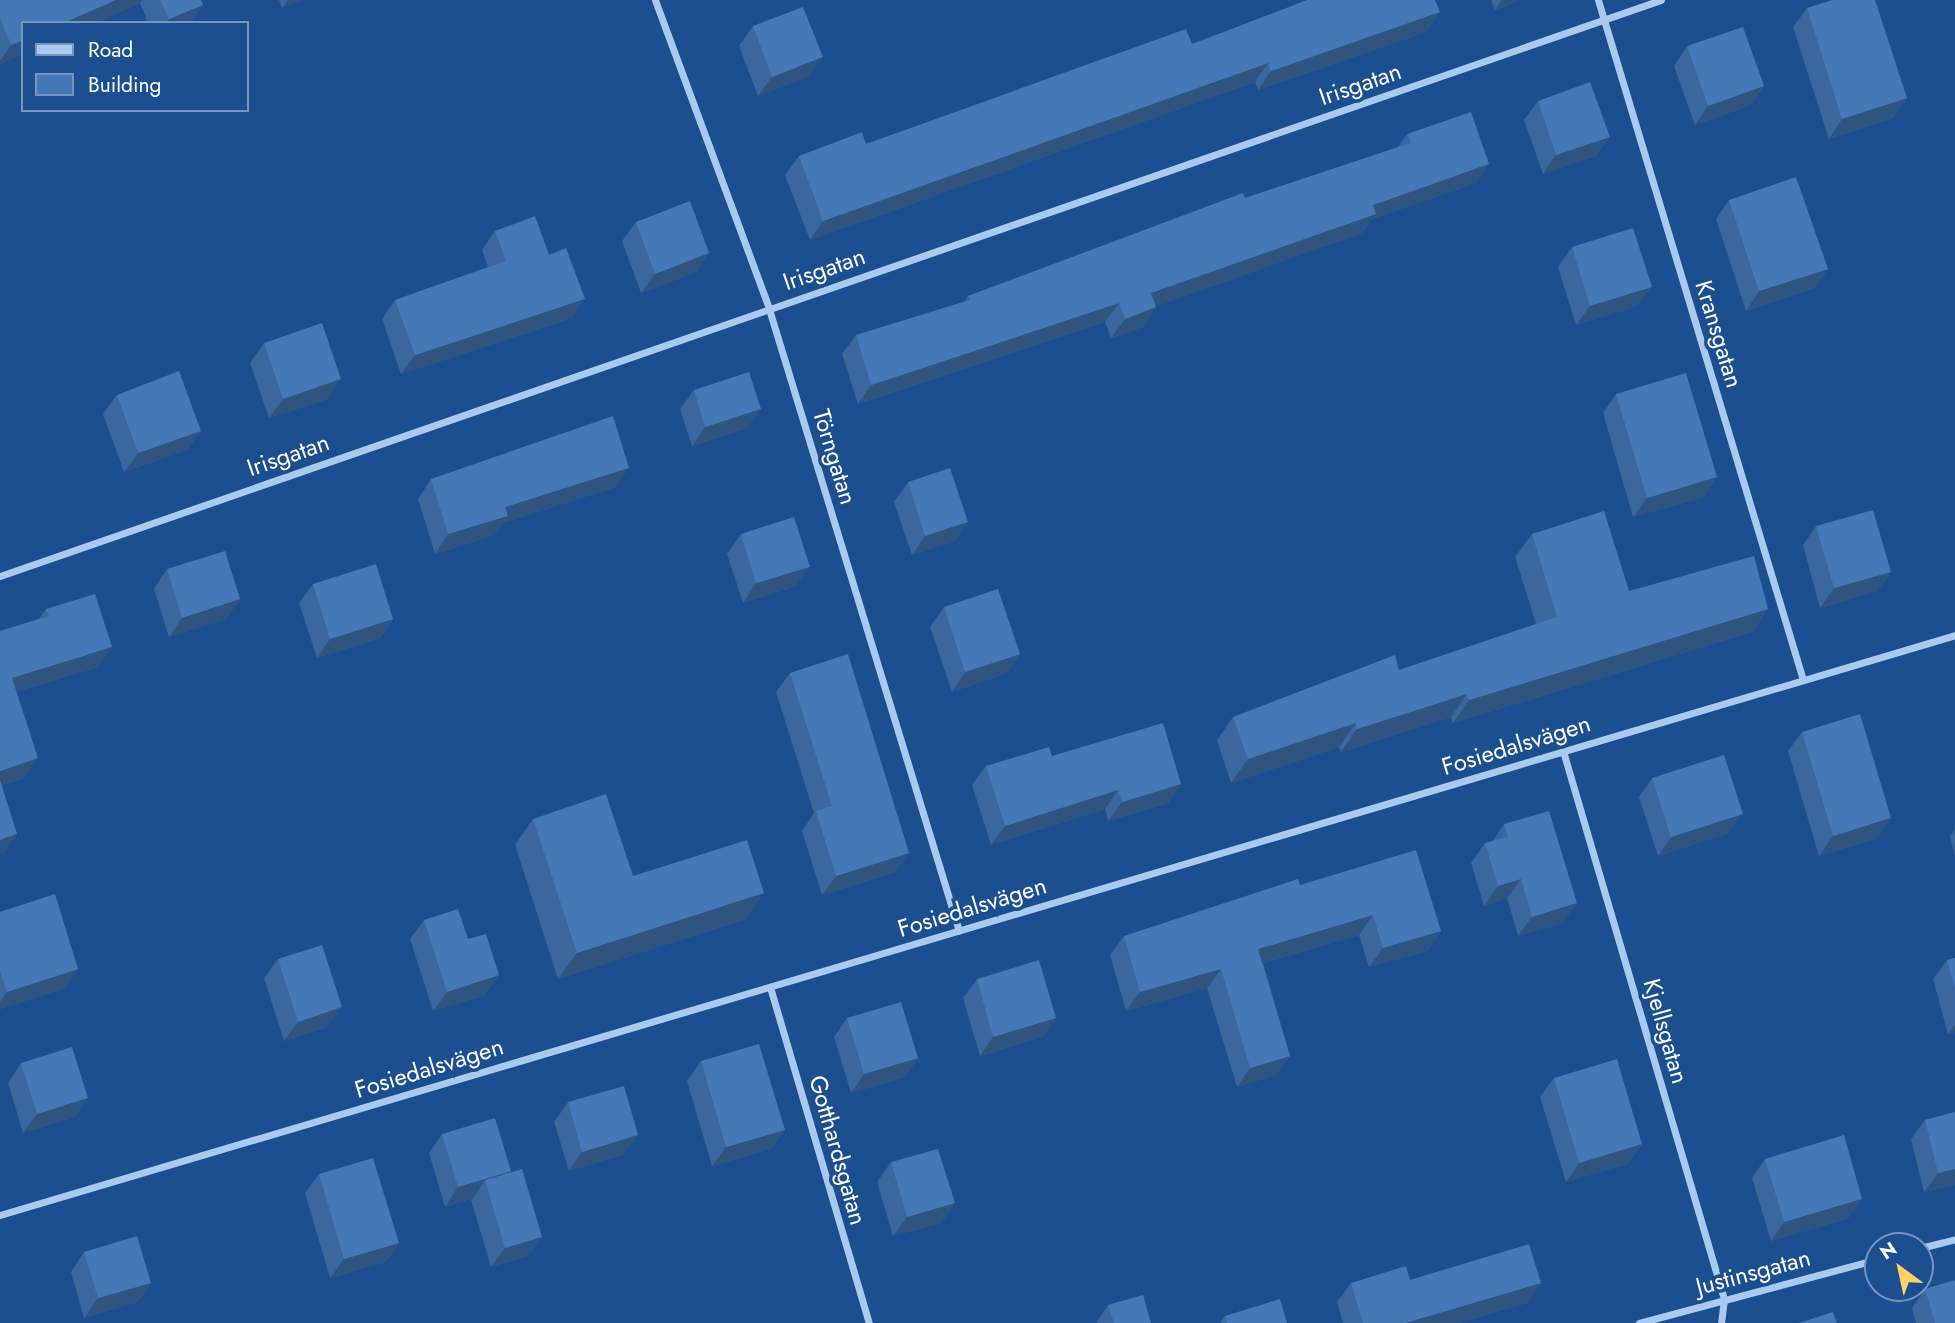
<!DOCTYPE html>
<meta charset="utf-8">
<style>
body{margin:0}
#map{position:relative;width:1955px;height:1323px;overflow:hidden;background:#1b4f8f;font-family:Jost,sans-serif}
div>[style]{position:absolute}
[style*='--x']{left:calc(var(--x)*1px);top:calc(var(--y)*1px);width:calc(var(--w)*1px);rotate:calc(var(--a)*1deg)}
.street>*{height:7px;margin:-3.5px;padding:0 3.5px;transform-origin:3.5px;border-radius:3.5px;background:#a9c9ee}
.wall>*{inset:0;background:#3a679d}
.shaded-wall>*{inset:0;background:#305480}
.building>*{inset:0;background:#4478b7}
span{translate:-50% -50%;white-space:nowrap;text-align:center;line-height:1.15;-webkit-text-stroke:7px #1b4f8f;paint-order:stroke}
.street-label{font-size:24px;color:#fff}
.legend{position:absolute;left:21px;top:21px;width:228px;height:91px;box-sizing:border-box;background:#1b4f8f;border:2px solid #7695bc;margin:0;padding:9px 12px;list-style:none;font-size:21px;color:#fff}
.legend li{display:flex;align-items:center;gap:14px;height:35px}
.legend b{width:35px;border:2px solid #7695bc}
.north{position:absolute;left:1864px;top:1232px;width:70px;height:70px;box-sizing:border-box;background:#1b4f8f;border:2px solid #7695bc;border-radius:50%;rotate:327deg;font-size:19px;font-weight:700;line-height:28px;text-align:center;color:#fff}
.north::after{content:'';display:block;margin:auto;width:24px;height:32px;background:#ffd166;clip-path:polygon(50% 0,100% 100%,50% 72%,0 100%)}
</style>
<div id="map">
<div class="street">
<div style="--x:655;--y:0;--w:329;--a:69.7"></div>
<div style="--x:769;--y:309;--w:650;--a:73.01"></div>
<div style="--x:1598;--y:0;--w:710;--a:73.22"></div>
<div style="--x:0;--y:576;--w:1758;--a:-19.13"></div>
<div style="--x:1563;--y:751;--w:571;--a:73.63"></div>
<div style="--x:1724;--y:1299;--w:24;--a:97"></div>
<div style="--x:770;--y:987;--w:350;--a:73.6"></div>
<div style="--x:0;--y:1215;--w:2039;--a:-16.52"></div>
<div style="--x:1920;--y:1248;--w:36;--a:-14"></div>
<div style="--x:1639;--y:1323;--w:247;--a:-15"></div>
</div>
<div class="wall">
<div style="clip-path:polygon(0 0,201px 0,191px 23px,148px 23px,140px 3px,95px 23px,23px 23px,23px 54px,0 64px)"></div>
<div style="clip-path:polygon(279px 0,302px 0,282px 8px)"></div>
<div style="clip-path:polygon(1491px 0,1521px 0,1495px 10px)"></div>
<div style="clip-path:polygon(1807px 8px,1907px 98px,1893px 118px,1829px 139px,1793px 27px)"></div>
<div style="clip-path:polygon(1440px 12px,1426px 32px,1258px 90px,1255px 82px,810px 240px,785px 175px,799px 156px,866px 144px,1192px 44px)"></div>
<div style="clip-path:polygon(753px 26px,809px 76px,758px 96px,739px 46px)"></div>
<div style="clip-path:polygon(1687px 46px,1764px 86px,1751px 105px,1695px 125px,1674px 66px)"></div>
<div style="clip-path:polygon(1538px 101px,1610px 137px,1596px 156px,1543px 174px,1524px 120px)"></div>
<div style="clip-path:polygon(1407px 134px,1476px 183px,1372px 219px,1362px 233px,1156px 306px,1143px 327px,1111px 338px,1105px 322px,858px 404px,842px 354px,856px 335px,964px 302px,968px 296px,1245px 198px,1398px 147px)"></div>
<div style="clip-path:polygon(1729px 200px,1828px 269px,1814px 288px,1746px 311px,1716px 219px)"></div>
<div style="clip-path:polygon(636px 222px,709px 253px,696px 272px,641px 293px,622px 241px)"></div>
<div style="clip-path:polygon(495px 231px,572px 318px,401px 374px,382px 319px,395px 300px,488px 267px,482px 250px)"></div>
<div style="clip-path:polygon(1572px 247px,1638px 306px,1576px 325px,1558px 267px)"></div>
<div style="clip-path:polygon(264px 343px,328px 399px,269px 418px,250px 363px)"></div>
<div style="clip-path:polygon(694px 390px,747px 428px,692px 446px,680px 409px)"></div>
<div style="clip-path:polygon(1616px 394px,1704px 497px,1633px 517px,1603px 413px)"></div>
<div style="clip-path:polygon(117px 395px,201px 431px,187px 450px,124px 472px,103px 414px)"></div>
<div style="clip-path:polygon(431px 479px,616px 487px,503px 523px,494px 535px,435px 554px,418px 499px)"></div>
<div style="clip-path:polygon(908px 482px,955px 541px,912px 555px,894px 502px)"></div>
<div style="clip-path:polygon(1816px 526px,1891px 572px,1877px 591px,1820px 608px,1803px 545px)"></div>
<div style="clip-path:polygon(741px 534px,796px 586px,743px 603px,727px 554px)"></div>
<div style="clip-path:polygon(1532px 534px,1629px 591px,1768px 609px,1752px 632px,1453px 723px,1451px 717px,1341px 752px,1339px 747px,1231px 783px,1217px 740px,1233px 717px,1399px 670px,1536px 624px,1515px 557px)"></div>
<div style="clip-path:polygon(167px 569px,240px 599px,226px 619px,169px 637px,154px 589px)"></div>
<div style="clip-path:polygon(313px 584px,393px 619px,380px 638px,317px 658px,299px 603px)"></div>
<div style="clip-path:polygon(944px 607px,1020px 654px,1007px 673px,952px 692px,930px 627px)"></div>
<div style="clip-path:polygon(46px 609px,98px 667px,16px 692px,24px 778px,2px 785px,4px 854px,0 855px,0 631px,39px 619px)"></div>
<div style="clip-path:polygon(790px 673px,896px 872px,822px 895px,802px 831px,814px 813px,776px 692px)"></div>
<div style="clip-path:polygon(1802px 732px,1878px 838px,1819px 856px,1788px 751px)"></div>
<div style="clip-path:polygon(1052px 756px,1181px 784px,1168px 803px,1108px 821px,1105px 809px,991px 845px,972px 785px,986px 766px)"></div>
<div style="clip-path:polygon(1652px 778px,1729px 833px,1658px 856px,1639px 797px)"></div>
<div style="clip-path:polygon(533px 819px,633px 876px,746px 919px,558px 979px,515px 845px)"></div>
<div style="clip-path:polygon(1504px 824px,1563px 923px,1518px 936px,1507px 898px,1484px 906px,1471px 863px,1485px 843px,1492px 842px)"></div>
<div style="clip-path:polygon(1955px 829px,1955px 856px,1950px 837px)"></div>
<div style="clip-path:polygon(1300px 885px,1441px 931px,1427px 951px,1369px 967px,1359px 935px,1263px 963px,1290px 1056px,1276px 1075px,1237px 1087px,1207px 988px,1126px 1011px,1110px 955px,1124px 936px)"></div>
<div style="clip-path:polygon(0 912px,78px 969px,65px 988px,0 1009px)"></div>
<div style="clip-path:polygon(424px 920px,468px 939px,499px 975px,485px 995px,433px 1011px,410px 939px)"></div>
<div style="clip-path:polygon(1955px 958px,1955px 1032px,1948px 1034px,1933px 979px,1947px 960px)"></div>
<div style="clip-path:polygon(278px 959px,328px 1027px,284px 1041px,264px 978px)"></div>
<div style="clip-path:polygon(977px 979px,1056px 1018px,1042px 1037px,980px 1056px,963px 998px)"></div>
<div style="clip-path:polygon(847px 1018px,918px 1058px,905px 1077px,851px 1093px,834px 1037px)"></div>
<div style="clip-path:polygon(701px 1061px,785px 1130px,771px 1149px,712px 1166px,687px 1081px)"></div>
<div style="clip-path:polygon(21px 1063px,75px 1117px,23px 1133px,8px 1083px)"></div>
<div style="clip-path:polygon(1554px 1078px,1642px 1144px,1629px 1163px,1566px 1182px,1540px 1097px)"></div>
<div style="clip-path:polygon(568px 1102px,624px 1154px,569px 1171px,554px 1122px)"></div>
<div style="clip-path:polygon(1955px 1112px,1955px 1185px,1924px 1192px,1911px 1139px,1925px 1120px)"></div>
<div style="clip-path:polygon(442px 1134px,511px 1171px,509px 1173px,528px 1256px,491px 1267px,471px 1200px,473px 1198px,445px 1207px,429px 1153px)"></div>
<div style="clip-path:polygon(1765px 1159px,1849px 1218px,1771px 1241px,1752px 1178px)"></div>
<div style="clip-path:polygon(891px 1162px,955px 1203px,941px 1223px,893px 1236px,877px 1182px)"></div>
<div style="clip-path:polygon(319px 1174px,399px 1243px,385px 1262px,330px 1278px,305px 1193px)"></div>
<div style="clip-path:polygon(84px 1252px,151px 1283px,137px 1302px,84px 1318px,71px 1272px)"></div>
<div style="clip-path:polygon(1410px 1280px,1541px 1283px,1527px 1303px,1458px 1323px,1343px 1323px,1337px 1302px,1351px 1283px)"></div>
<div style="clip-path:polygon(1925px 1289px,1955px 1323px,1916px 1323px,1912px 1308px)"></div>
<div style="clip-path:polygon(1108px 1305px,1151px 1323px,1096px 1323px)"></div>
<div style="clip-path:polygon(1225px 1316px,1287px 1323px,1220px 1323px)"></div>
</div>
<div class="shaded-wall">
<div style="clip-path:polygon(116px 0,142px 0,140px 3px,95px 23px,63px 23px)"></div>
<div style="clip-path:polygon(288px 0,302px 0,282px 8px)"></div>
<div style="clip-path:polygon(1502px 0,1521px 0,1495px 10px)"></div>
<div style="clip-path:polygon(203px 5px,191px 23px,166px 23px,169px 19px)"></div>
<div style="clip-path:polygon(1440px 12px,1426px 32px,1258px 90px,1271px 71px)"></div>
<div style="clip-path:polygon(23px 40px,23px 54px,0 64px,0 61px,11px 45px)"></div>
<div style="clip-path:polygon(823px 57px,809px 76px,758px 96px,772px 77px)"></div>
<div style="clip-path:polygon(1268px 63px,1255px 82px,810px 240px,823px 221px)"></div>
<div style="clip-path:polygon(1764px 86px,1751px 105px,1695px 125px,1708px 106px)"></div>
<div style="clip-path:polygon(1907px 98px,1893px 118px,1829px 139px,1842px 119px)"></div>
<div style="clip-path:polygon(1610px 137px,1596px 156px,1543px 174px,1556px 155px)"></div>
<div style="clip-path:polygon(1489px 164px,1476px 183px,1372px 219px,1362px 233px,1138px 313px,1151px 293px,1373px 205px)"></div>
<div style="clip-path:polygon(709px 253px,696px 272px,641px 293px,655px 274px)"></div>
<div style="clip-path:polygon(1828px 269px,1814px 288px,1746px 311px,1759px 291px)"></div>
<div style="clip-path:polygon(1652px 287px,1638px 306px,1576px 325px,1590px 306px)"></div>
<div style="clip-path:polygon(585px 299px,572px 318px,401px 374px,415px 355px)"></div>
<div style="clip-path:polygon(1119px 303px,1105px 322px,858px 404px,871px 385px)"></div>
<div style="clip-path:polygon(1156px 307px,1143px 327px,1111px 338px,1125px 319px)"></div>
<div style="clip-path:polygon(341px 379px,328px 399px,269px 418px,283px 399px)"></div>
<div style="clip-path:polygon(761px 409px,747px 428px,692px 446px,705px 427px)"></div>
<div style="clip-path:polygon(201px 431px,187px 450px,124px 472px,138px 453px)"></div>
<div style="clip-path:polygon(629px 468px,616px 487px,503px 523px,494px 535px,435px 554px,448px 534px,505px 507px)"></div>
<div style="clip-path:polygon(1717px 477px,1704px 497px,1633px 517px,1647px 498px)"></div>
<div style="clip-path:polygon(968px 522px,955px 541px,912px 555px,925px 536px)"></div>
<div style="clip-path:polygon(810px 567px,796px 586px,743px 603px,756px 583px)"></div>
<div style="clip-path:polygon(1891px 572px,1877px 591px,1820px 608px,1834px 588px)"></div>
<div style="clip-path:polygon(240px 599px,226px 619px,169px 637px,182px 618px)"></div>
<div style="clip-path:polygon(1768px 609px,1752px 632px,1453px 723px,1469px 700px)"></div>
<div style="clip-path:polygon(393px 619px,380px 638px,317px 658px,330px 639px)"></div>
<div style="clip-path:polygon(112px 647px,98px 667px,0 697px,12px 678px)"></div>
<div style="clip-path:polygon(1020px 654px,1007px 673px,952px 692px,965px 672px)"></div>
<div style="clip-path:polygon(1467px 694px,1451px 717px,1341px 752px,1357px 729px)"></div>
<div style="clip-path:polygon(1356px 723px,1339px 747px,1231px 783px,1248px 759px)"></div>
<div style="clip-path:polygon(38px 758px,24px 778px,0 786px,0 771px)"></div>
<div style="clip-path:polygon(1181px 784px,1168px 803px,1108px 821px,1122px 802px)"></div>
<div style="clip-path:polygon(1118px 790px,1105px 809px,991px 845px,1005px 826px)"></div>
<div style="clip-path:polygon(1743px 814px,1729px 833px,1658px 856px,1671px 837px)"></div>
<div style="clip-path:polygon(1891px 818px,1878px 838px,1819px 856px,1833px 836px)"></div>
<div style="clip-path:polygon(17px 834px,4px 854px,0 855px,0 840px)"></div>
<div style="clip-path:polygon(909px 853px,896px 872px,822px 895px,836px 876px)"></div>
<div style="clip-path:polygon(1521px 879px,1507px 898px,1484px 906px,1498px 886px)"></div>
<div style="clip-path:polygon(764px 893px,746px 919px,558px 979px,577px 953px)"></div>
<div style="clip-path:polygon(1577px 903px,1563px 923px,1518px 936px,1532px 917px)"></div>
<div style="clip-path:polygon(1373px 915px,1359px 935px,1245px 968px,1258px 949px)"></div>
<div style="clip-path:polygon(1441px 931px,1427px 951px,1369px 967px,1383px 948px)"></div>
<div style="clip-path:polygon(78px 969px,65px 988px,0 1009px,0 1002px,7px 992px)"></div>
<div style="clip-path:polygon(1221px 969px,1207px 988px,1126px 1011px,1140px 992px)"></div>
<div style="clip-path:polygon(499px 975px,485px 995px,433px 1011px,447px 992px)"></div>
<div style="clip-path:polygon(342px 1007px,328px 1027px,284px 1041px,298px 1022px)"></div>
<div style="clip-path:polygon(1056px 1018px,1042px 1037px,980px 1056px,993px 1037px)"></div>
<div style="clip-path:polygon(1955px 1024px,1955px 1032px,1948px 1034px)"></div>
<div style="clip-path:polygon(1290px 1056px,1276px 1075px,1237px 1087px,1250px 1068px)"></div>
<div style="clip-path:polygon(918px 1058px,905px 1077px,851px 1093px,864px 1074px)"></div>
<div style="clip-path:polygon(88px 1098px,75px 1117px,23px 1133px,37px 1114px)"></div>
<div style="clip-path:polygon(785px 1130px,771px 1149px,712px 1166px,726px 1147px)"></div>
<div style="clip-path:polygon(638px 1135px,624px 1154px,569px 1171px,582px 1152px)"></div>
<div style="clip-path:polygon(1642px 1144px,1629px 1163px,1566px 1182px,1579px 1163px)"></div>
<div style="clip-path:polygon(1955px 1169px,1955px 1185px,1924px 1192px,1938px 1173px)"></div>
<div style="clip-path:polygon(511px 1171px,497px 1190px,485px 1180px,473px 1198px,445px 1207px,458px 1187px)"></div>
<div style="clip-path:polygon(1862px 1199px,1849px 1218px,1771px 1241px,1784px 1222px)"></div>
<div style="clip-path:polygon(955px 1203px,941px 1223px,893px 1236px,907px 1217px)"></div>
<div style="clip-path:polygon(542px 1237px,528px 1256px,491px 1267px,505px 1248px)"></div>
<div style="clip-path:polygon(399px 1243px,385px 1262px,330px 1278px,344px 1259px)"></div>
<div style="clip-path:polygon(151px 1283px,137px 1302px,84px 1318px,98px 1298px)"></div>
<div style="clip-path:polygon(1541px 1283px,1527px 1303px,1458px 1323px,1405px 1323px)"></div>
</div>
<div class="building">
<div style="clip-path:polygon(0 0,116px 0,63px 23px,23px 23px,23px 40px,11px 45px,0 18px)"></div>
<div style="clip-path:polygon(160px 0,201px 0,203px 5px,169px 19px)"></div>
<div style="clip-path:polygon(1307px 0,1435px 0,1440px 12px,1271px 71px,1268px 63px,823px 221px,799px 156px,862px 132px,866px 144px,1186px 29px,1192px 44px)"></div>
<div style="clip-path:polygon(1832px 0,1875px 0,1907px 98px,1842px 119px,1807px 8px)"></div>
<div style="clip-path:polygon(803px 7px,823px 57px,772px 77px,753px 26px)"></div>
<div style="clip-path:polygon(1743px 27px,1764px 86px,1708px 106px,1687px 46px)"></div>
<div style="clip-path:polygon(1590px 82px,1610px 137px,1556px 155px,1538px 101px)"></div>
<div style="clip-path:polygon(1471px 112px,1489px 164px,1373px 205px,1376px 214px,1151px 293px,1156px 307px,1125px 319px,1119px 303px,871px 385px,856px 335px,970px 300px,968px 296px,1243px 193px,1245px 198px,1411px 143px,1407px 134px)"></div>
<div style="clip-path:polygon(1796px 177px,1828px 269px,1759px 291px,1729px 200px)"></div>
<div style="clip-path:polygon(690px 201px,709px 253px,655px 274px,636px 222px)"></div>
<div style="clip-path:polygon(535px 216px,549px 255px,566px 248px,585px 299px,415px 355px,395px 300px,506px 261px,495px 231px)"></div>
<div style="clip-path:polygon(1633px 228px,1652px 287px,1590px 306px,1572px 247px)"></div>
<div style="clip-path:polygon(322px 323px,341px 379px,283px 399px,264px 343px)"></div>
<div style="clip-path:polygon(179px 371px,201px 431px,138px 453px,117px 395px)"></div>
<div style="clip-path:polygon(749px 372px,761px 409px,705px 427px,694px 390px)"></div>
<div style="clip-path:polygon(1686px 373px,1717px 477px,1647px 498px,1616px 394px)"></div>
<div style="clip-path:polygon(613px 416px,629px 468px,505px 507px,508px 516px,448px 534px,431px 479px)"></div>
<div style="clip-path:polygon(950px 468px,968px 522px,925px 536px,908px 482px)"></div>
<div style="clip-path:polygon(1873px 510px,1891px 572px,1834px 588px,1816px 526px)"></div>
<div style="clip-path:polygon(1604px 511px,1629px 591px,1754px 556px,1768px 609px,1469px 700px,1467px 694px,1357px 729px,1356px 723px,1248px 759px,1233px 717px,1395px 655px,1399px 670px,1557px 617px,1532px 534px)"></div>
<div style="clip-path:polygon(794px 517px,810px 567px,756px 583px,741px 534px)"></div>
<div style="clip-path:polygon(225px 551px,240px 599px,182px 618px,167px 569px)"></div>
<div style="clip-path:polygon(376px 564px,393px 619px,330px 639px,313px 584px)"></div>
<div style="clip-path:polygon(998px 589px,1020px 654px,965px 672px,944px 607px)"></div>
<div style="clip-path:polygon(95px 594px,112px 647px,12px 678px,38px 758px,0 771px,0 631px,49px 616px,46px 609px)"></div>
<div style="clip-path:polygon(848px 654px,909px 853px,836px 876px,816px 811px,832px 806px,790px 673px)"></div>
<div style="clip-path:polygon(1860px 714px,1891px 818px,1833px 836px,1802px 732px)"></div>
<div style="clip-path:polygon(1163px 723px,1181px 784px,1122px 802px,1118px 790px,1005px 826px,986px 766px,1049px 747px,1052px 756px)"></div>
<div style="clip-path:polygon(1724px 755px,1743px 814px,1671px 837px,1652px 778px)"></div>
<div style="clip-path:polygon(0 780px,17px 834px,0 840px)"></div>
<div style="clip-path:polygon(606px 794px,633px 876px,747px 840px,764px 893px,577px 953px,533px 819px)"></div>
<div style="clip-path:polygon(1549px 811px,1577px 903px,1532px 917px,1521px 879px,1498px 886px,1485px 843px,1508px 837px,1504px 824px)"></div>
<div style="clip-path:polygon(1416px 850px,1441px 931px,1383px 948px,1373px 915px,1258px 949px,1290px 1056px,1250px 1068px,1221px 969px,1140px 992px,1124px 936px,1298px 879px,1300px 885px)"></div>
<div style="clip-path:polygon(55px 894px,78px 969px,7px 992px,0 971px,0 912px)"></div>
<div style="clip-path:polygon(458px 909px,468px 939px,486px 934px,499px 975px,447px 992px,424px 920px)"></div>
<div style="clip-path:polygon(322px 945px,342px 1007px,298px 1022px,278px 959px)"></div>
<div style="clip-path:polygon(1955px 958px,1955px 989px,1947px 960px)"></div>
<div style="clip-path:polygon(1039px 960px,1056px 1018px,993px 1037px,977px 979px)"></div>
<div style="clip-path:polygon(901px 1002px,918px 1058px,864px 1074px,847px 1018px)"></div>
<div style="clip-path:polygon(759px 1044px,785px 1130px,726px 1147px,701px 1061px)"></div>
<div style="clip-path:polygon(72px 1047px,88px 1098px,37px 1114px,21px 1063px)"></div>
<div style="clip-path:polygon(1617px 1059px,1642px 1144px,1579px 1163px,1554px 1078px)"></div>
<div style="clip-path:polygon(624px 1086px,638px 1135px,582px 1152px,568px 1102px)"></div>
<div style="clip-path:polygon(1955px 1112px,1955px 1169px,1938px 1173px,1925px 1120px)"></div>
<div style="clip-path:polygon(495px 1118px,511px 1171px,458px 1187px,442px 1134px)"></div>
<div style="clip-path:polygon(1844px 1135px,1862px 1199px,1784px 1222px,1765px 1159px)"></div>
<div style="clip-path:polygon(938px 1149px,955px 1203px,907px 1217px,891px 1162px)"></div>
<div style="clip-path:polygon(373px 1158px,399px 1243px,344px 1259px,319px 1174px)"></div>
<div style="clip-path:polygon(522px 1169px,542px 1237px,505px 1248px,485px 1180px)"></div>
<div style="clip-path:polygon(137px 1236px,151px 1283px,98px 1298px,84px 1252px)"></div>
<div style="clip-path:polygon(1529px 1244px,1541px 1283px,1405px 1323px,1363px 1323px,1351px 1283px,1406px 1266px,1410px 1280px)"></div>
<div style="clip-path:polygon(1955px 1280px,1955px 1323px,1935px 1323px,1925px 1289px)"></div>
<div style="clip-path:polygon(1143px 1295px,1151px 1323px,1114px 1323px,1108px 1305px)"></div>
<div style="clip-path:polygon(1280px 1299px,1287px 1323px,1227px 1323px,1225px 1316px)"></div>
<div style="clip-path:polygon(1833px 1312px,1837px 1323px,1799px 1323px)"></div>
</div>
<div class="street-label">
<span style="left:1360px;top:84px;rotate:-19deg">Irisgatan</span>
<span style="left:824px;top:269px;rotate:-19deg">Irisgatan</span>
<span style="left:1719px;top:334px;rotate:73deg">Kransgatan</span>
<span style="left:288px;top:455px;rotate:-19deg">Irisgatan</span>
<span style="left:835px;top:457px;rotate:73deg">Törngatan</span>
<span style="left:1516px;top:745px;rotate:-17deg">Fosiedalsvägen</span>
<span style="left:972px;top:907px;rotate:-17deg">Fosiedalsvägen</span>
<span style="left:1666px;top:1031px;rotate:74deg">Kjellsgatan</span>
<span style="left:429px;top:1068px;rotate:-17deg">Fosiedalsvägen</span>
<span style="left:838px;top:1150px;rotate:74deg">Gotthardsgatan</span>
<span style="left:1753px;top:1272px;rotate:-15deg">Justinsgatan</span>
</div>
<ul class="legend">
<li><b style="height:9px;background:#a9c9ee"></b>Road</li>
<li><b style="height:19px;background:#4478b7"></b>Building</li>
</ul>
<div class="north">N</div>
</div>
